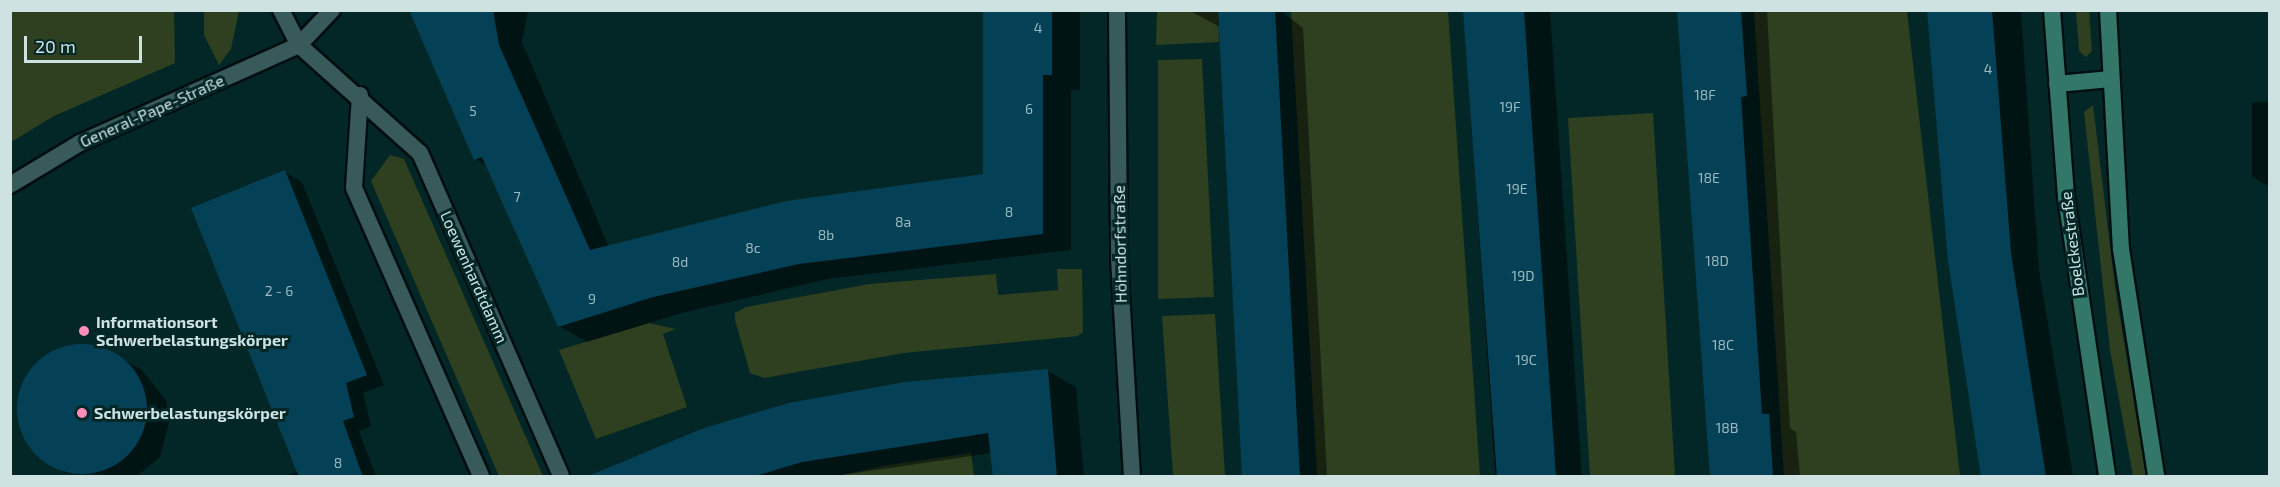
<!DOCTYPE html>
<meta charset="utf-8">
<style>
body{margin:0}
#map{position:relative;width:2280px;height:487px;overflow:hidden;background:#032727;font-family:"Exo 2",sans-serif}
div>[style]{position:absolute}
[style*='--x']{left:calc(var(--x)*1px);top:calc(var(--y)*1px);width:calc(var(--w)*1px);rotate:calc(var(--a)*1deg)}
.green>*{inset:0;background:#2e401f}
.shadow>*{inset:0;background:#0007}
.building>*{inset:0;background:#054156}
.round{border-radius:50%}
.roads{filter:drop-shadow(2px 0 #000e0f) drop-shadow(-2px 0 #000e0f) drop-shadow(0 2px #000e0f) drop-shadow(0 -2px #000e0f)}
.minor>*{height:16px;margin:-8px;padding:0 8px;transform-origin:8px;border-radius:8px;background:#385a5a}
.secondary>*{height:16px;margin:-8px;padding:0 8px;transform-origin:8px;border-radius:8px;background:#337768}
.dots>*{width:16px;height:16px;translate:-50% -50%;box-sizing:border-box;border:3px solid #032727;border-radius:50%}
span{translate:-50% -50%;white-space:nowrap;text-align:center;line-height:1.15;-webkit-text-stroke:6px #032727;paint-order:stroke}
.number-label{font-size:14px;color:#9cbabf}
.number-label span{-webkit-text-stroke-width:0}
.street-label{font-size:16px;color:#cfe2e2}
.poi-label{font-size:16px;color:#cfe2e2;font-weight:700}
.left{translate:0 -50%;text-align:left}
.frame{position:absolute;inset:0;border:12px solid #cfe2e2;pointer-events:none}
.scale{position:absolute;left:24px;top:36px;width:118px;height:27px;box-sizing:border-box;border:3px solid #cfe2e2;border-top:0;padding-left:8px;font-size:18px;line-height:21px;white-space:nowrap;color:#cfe2e2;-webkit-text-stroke:4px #032727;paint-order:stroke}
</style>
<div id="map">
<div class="green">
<div style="clip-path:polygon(11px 10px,174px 11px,175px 63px,54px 116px,11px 142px)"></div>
<div style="clip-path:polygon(204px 11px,239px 11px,231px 49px,219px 65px,204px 35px)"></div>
<div style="clip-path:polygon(1157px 11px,1218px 12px,1219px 42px,1156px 45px)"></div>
<div style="clip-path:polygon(1291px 11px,1448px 11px,1480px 476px,1317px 476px)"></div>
<div style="clip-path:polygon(1754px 11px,1907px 11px,1960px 476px,1784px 476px)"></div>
<div style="clip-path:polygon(2076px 11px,2089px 11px,2092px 51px,2086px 57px,2079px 51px)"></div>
<div style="clip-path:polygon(1202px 59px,1214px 297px,1158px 299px,1158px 60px)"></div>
<div style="clip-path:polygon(2093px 105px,2115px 287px,2146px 476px,2133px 476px,2110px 350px,2084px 112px)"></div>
<div style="clip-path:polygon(1653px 113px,1675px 476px,1590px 476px,1568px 118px)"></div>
<div style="clip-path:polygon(390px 155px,404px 159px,543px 476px,499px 476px,371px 181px)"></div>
<div style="clip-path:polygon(1057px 269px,1082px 269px,1083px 332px,1078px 336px,904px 353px,764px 378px,750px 373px,735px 320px,735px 313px,746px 307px,869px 284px,996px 274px,998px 295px,1058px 290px)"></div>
<div style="clip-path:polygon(1215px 314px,1225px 476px,1173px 476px,1162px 316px)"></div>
<div style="clip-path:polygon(649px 323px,676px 329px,663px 334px,687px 407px,596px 439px,559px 350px)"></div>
<div style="clip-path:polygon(971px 453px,974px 476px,836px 476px,889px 465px)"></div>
</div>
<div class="shadow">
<div style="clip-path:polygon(410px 10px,528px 10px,522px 42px,609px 247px,985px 175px,984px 10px,1080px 10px,1080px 90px,1071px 90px,1071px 250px,828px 279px,682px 313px,587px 342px,559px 326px,488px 166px,475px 159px)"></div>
<div style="clip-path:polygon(1280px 10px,1303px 28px,1327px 476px,1244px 476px,1220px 27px,1190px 11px)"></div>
<div style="clip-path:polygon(1464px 10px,1550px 10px,1582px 476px,1495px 476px)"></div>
<div style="clip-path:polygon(1679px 10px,1767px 10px,1790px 428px,1796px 432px,1800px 476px,1711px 476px)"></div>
<div style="clip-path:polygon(1929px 10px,2021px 10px,2039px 270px,2073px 476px,1984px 476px,1959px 335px)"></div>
<div style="clip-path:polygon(2252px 102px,2270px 102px,2270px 187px,2252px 177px)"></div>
<div style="clip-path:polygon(285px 172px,302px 182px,384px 385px,363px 393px,371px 426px,359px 431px,376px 476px,285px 476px,299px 471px)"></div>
<div style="clip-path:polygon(98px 347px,141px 369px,166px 400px,170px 419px,160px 457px,137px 476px,66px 473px,41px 459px,19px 421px,25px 378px,58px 349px)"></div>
<div style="clip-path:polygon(1048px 371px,1076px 387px,1084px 476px,996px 476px,992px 453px,835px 476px,624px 476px,618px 463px,789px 404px)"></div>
</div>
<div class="building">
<div style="clip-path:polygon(409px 10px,493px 10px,499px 45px,590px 250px,786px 201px,983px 174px,983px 10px,1052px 10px,1052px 75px,1043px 75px,1043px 234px,799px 264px,653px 297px,558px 327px,482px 157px,474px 160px)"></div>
<div style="clip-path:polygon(1218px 10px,1275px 10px,1300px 477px,1242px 477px)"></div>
<div style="clip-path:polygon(1463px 10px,1524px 10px,1556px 477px,1497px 477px)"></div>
<div style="clip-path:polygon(1677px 10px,1741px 10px,1747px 96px,1741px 97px,1762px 414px,1769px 414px,1773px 477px,1710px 477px)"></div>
<div style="clip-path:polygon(1927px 10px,1992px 10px,2011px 253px,2046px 477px,1981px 477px,1948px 261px)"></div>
<div style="clip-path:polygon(285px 170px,367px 375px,346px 383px,354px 417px,343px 421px,363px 477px,299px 477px,191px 208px)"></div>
<div class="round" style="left:17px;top:344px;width:130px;height:130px"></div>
<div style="clip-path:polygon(1048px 369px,1057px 477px,993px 477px,988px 433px,802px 462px,752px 477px,586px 477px,704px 428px,789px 403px,905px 382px)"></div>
</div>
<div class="roads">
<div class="minor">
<div style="--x:281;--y:10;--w:39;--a:63"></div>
<div style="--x:299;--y:45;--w:162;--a:41.8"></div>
<div style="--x:420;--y:153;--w:352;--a:66.4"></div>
<div style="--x:1117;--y:10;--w:248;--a:89.5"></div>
<div style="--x:1119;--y:258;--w:218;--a:86.6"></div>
<div style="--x:360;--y:95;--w:93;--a:93.7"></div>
<div style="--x:354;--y:188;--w:315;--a:66.2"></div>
<div style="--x:10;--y:185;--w:82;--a:-31"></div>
<div style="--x:80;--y:143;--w:240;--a:-24.1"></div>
<div style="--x:299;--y:45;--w:48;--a:-46.7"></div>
</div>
<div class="secondary">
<div style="--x:2052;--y:10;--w:188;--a:85.7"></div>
<div style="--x:2066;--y:197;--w:282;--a:81.6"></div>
<div style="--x:2108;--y:10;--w:239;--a:86.9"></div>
<div style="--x:2121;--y:249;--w:230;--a:81.2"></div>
<div style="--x:2057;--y:84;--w:54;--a:-5.3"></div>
</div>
</div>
<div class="dots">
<div style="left:84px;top:331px;background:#ff8eba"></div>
<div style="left:82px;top:413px;background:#ff8eba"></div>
</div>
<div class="number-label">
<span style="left:1038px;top:28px">4</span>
<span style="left:1988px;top:69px">4</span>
<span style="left:1705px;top:95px">18F</span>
<span style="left:1510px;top:107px">19F</span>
<span style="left:1029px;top:109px">6</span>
<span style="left:473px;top:111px">5</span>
<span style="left:1709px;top:178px">18E</span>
<span style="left:1517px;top:189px">19E</span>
<span style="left:517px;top:197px">7</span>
<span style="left:1009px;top:212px">8</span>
<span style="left:903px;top:222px">8a</span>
<span style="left:826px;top:235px">8b</span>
<span style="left:753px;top:248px">8c</span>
<span style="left:1717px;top:261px">18D</span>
<span style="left:680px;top:262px">8d</span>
<span style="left:1523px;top:276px">19D</span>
<span style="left:279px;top:291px">2 - 6</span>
<span style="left:592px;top:299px">9</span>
<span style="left:1723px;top:345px">18C</span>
<span style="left:1526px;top:360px">19C</span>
<span style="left:1727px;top:428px">18B</span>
<span style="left:338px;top:463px">8</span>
</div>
<div class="street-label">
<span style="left:152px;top:111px;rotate:-24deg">General-Pape-Straße</span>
<span style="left:1120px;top:244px;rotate:-91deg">Höhndorfstraße</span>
<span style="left:2072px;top:244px;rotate:-97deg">Boelckestraße</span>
<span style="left:474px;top:277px;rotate:66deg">Loewenhardtdamm</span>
</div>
<div class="poi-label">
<span class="left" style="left:96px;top:331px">Informationsort<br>Schwerbelastungskörper</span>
<span class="left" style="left:94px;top:413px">Schwerbelastungskörper</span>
</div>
<div class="frame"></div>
<div class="scale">20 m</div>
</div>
